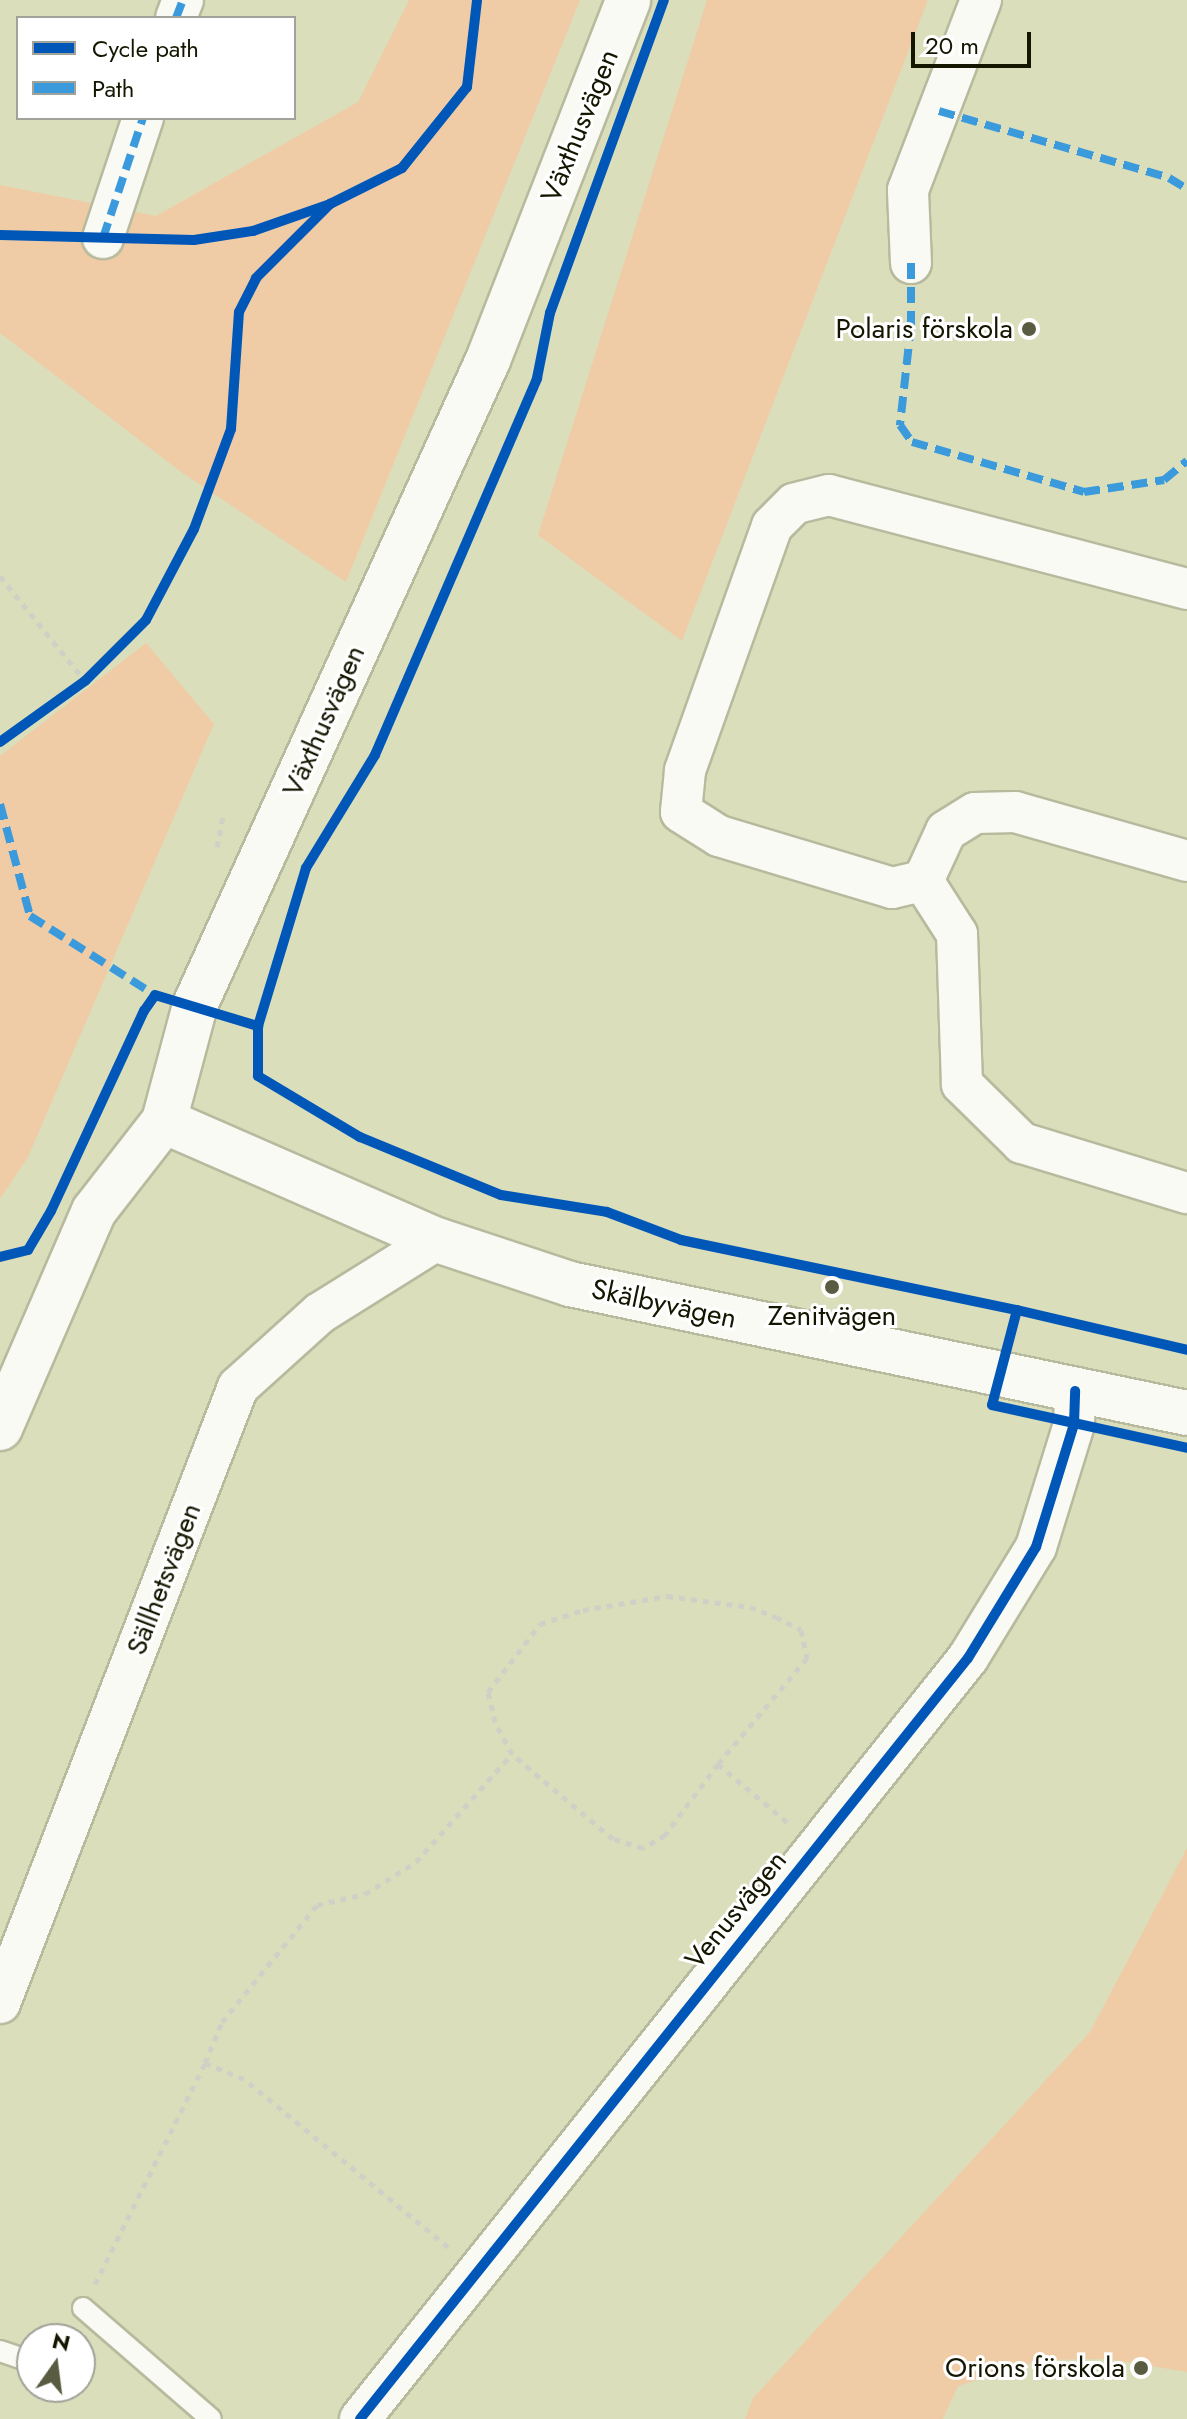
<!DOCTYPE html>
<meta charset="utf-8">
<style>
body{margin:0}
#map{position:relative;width:1187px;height:2419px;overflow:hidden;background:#dbdebb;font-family:Jost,sans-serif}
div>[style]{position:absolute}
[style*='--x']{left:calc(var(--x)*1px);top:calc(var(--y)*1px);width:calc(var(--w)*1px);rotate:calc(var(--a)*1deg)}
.green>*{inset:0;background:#efcca6}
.path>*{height:5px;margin-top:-2.5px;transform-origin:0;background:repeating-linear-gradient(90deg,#d0d1c6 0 6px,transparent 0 12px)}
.roads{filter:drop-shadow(2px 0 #b8ba9e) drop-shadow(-2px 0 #b8ba9e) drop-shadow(0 2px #b8ba9e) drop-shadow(0 -2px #b8ba9e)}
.lane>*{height:20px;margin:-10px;padding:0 10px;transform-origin:10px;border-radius:10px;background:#fafaf5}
.street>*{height:40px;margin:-20px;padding:0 20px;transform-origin:20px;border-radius:20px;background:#fafaf5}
.secondary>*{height:44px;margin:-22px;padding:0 22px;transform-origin:22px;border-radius:22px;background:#fafaf5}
.quiet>*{height:8px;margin-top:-4px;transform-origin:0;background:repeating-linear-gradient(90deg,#3b9adc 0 16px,transparent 0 24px)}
.cycleway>*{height:10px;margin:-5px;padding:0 5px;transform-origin:5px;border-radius:5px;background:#0057b8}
.dots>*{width:22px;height:22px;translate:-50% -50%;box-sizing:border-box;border:4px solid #fff;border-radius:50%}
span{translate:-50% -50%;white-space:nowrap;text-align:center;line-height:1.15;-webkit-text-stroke:6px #fff;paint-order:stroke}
.street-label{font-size:28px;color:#151600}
.poi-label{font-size:28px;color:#151600}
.right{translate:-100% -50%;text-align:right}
.legend{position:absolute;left:16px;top:16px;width:280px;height:104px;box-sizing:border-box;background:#fff;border:2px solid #a1a299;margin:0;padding:10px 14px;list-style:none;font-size:24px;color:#151600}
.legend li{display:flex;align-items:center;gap:16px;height:40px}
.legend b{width:40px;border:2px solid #a1a299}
.north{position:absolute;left:16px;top:2323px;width:80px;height:80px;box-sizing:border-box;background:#fff;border:2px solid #a1a299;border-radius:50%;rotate:14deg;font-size:22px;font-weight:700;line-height:32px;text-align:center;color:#151600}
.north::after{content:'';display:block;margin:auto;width:28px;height:36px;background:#5a5c41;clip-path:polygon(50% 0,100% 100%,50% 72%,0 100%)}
.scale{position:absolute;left:911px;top:32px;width:120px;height:36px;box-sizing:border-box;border:4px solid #151600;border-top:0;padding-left:10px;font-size:24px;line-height:28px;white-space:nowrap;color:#151600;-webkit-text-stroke:6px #fff;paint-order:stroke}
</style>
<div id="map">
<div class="green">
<div style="clip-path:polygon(409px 0,580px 0,346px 582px,181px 472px,0 333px,0 185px,156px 216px,358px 102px)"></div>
<div style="clip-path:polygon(707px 0,928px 0,682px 641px,538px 535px)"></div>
<div style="clip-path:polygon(146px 643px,214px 724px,28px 1157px,0 1199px,0 756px)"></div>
<div style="clip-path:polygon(1187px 1848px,1187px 2372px,1108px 2359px,1041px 2360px,958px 2386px,943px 2419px,745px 2419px,753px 2398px,1090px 2032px)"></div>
</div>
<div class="path">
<div style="--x:0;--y:576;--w:135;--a:51"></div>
<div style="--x:217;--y:847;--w:33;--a:-79"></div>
<div style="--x:718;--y:1764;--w:89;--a:126.7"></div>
<div style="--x:665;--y:1835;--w:26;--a:149"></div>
<div style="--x:643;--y:1848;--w:31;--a:-163"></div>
<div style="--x:613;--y:1839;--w:132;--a:-139.9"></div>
<div style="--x:512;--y:1754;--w:36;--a:-118"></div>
<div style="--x:495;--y:1722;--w:31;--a:-103"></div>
<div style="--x:488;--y:1692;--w:86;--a:-52.6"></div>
<div style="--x:540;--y:1624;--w:45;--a:-18"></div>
<div style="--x:583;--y:1610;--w:85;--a:-9.5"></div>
<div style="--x:667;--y:1596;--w:84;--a:7.5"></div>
<div style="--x:750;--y:1607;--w:28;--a:21"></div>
<div style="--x:776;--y:1617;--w:28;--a:27"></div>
<div style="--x:801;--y:1630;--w:29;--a:78"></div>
<div style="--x:807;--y:1658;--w:138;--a:130"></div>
<div style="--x:718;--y:1764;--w:92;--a:40.1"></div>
<div style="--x:448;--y:2247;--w:264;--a:-140.5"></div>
<div style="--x:244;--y:2079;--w:42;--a:-157.7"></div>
<div style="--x:205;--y:2063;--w:44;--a:-67.5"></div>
<div style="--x:222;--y:2022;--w:151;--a:-50.9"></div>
<div style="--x:317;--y:1905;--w:49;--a:-12.9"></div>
<div style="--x:365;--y:1894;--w:60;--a:-32.1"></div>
<div style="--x:416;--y:1862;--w:144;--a:-48.4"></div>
<div style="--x:95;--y:2284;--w:247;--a:-63.5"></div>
</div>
<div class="roads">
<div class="lane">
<div style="--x:83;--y:2308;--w:169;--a:40.9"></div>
<div style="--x:0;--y:2351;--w:24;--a:19"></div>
</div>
<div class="street">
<div style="--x:176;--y:18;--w:19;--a:-69"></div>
<div style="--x:103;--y:238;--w:126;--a:-71.6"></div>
<div style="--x:911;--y:263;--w:73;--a:-92.4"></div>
<div style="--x:908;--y:190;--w:204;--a:-69"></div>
<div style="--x:1187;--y:589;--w:370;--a:-165.3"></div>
<div style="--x:829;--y:495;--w:36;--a:166"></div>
<div style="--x:794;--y:504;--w:31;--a:135"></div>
<div style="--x:772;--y:526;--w:260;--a:109.6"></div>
<div style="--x:685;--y:771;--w:41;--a:95.6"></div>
<div style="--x:681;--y:812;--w:45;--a:32.3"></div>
<div style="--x:719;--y:836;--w:181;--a:16.7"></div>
<div style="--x:892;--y:888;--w:32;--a:-13"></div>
<div style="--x:923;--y:881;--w:55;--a:-65.3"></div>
<div style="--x:946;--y:831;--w:34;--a:-32"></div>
<div style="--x:975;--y:813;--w:40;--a:-1.4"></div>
<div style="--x:1015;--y:812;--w:179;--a:15.9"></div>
<div style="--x:923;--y:881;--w:63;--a:57.3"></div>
<div style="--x:957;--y:934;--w:150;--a:88.1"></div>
<div style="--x:962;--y:1084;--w:84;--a:44.5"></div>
<div style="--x:1022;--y:1143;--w:172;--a:16.9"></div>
<div style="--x:0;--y:2003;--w:660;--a:-68.88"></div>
<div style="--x:238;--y:1387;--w:110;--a:-42.1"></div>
<div style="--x:320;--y:1313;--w:138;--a:-32"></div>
<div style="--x:360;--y:2419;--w:974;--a:-51.38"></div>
<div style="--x:968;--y:1658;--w:130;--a:-58.5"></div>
<div style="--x:1036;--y:1547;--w:129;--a:-72.8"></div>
<div style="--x:1074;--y:1424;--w:33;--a:-88"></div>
</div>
<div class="secondary">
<div style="--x:164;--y:1121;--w:298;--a:23.6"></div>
<div style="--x:437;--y:1240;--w:140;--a:18.3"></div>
<div style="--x:570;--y:1284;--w:630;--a:11.81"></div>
<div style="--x:0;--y:1428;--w:236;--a:-66.6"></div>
<div style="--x:94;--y:1211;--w:114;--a:-52.1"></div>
<div style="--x:164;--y:1121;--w:120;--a:-75"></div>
<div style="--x:195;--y:1005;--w:708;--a:-65.57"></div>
<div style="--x:488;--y:360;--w:386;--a:-68.7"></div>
</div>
</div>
<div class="quiet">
<div style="--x:176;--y:18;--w:19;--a:-69"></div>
<div style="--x:939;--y:111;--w:240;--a:16.2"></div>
<div style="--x:1169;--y:178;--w:21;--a:31"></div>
<div style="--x:103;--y:238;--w:126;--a:-71.6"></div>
<div style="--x:911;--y:263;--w:62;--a:90"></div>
<div style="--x:911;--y:325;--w:101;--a:96.3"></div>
<div style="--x:900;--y:425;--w:21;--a:55"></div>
<div style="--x:912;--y:442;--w:179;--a:16.2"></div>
<div style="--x:1084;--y:492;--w:81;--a:-8.5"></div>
<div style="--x:1164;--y:480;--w:30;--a:-40"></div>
<div style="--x:0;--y:804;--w:116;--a:75"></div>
<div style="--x:30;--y:916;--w:148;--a:32.3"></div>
</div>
<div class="cycleway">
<div style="--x:0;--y:235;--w:194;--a:1.5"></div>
<div style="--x:194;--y:240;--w:60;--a:-8.7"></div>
<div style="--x:253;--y:231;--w:82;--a:-19.3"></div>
<div style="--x:330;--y:204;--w:80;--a:-26.6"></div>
<div style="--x:402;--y:168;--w:104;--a:-51.3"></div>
<div style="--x:467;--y:87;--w:88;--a:-83.4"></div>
<div style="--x:0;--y:742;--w:105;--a:-35.7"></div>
<div style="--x:85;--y:681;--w:86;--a:-45"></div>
<div style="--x:146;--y:620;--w:103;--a:-62.2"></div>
<div style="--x:194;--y:529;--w:107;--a:-69.7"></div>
<div style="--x:231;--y:429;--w:117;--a:-86.1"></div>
<div style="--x:239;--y:312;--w:38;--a:-63"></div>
<div style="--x:256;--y:278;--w:105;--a:-45"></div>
<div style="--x:258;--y:1026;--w:165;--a:-73.1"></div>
<div style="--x:306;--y:868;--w:132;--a:-58.6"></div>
<div style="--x:375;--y:755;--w:410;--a:-66.7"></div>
<div style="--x:537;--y:378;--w:66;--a:-78.7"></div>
<div style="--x:550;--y:313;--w:333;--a:-70"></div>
<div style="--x:0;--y:1257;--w:29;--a:-14"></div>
<div style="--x:28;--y:1250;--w:45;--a:-59.5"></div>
<div style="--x:51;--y:1211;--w:221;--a:-65.1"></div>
<div style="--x:144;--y:1011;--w:19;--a:-55"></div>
<div style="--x:155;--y:995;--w:108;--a:16.8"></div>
<div style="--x:258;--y:1026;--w:50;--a:90"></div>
<div style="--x:258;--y:1076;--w:119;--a:30.9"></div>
<div style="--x:360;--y:1137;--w:152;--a:22.4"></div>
<div style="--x:501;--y:1195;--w:107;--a:9.1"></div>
<div style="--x:607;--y:1212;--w:79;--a:20.7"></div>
<div style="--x:681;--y:1240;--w:343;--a:11.8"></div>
<div style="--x:1017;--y:1310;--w:175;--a:13.2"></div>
<div style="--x:1017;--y:1310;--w:98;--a:104.7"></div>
<div style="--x:992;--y:1405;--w:200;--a:12.4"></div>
<div style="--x:360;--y:2419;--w:974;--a:-51.38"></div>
<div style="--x:968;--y:1658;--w:130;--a:-58.5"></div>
<div style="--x:1036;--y:1547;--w:129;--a:-72.8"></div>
<div style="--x:1074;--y:1424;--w:33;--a:-88"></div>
</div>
<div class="dots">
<div style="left:1029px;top:329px;background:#5a5c41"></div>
<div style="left:832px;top:1287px;background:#5a5c41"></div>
<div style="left:1141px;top:2368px;background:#5a5c41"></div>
</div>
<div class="street-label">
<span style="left:580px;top:126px;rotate:-68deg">Växthusvägen</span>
<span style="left:324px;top:721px;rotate:-66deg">Växthusvägen</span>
<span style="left:664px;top:1304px;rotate:12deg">Skälbyvägen</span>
<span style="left:164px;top:1579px;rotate:-69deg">Sällhetsvägen</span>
<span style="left:736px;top:1910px;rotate:-51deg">Venusvägen</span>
</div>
<div class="poi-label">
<span class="right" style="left:1013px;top:329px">Polaris förskola</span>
<span style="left:832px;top:1316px">Zenitvägen</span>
<span class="right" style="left:1125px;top:2368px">Orions förskola</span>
</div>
<ul class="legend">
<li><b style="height:10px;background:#0057b8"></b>Cycle path</li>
<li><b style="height:10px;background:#3b9adc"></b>Path</li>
</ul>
<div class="north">N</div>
<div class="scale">20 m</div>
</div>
